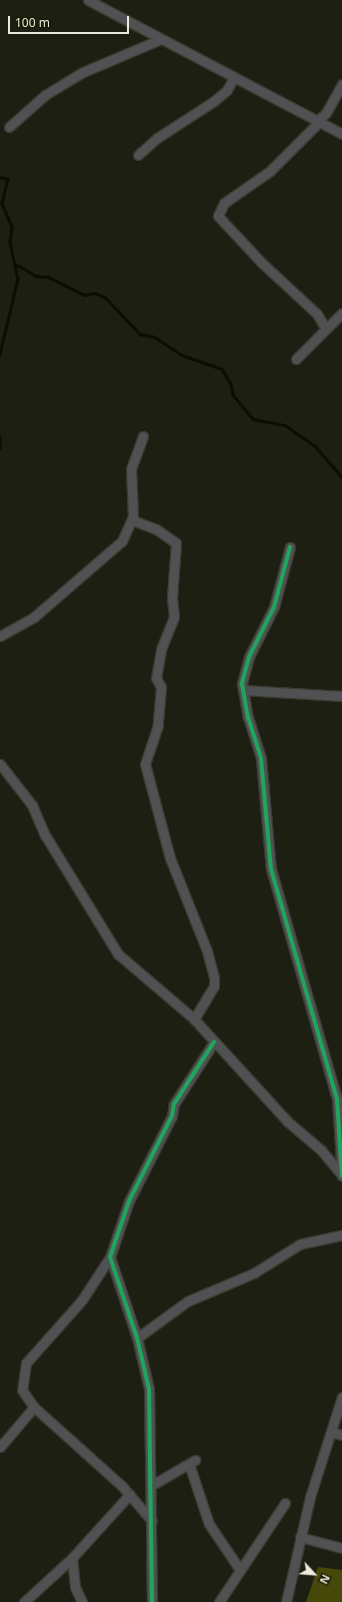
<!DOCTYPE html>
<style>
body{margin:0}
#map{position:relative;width:342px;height:1602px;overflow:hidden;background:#1e1f13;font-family:"Noto Sans",sans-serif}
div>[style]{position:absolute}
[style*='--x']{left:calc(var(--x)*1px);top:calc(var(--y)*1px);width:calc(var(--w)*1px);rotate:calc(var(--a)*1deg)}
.green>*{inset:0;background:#464809}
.stream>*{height:2.5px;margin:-1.25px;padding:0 1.25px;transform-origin:1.25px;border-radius:1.25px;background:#0c0d04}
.roads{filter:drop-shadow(1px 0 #3a3b30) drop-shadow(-1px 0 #3a3b30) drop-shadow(0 1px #3a3b30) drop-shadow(0 -1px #3a3b30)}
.street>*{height:9px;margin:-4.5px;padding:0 4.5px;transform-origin:4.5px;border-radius:4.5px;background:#4f5152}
.cycleway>*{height:4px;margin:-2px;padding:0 2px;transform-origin:2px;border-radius:2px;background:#20a55d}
span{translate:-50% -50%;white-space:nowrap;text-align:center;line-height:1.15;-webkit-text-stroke:4px #1a1b05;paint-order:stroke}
.north{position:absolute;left:294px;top:1554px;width:40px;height:40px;-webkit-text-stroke:3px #1a1b05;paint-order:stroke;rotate:116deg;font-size:11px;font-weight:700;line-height:16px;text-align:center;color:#eaebdd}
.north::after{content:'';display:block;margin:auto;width:14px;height:18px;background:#eaebdd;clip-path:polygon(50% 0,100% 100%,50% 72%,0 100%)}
.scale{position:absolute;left:8px;top:16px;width:121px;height:18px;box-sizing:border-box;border:2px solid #eaebdd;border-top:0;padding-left:5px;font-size:12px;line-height:14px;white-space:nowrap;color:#eaebdd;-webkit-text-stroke:3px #1a1b05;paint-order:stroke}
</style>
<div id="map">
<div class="green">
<div style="clip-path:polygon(318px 1567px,342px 1570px,342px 1602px,306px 1602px)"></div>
</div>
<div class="stream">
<div style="--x:0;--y:177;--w:8;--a:14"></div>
<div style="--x:8;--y:179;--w:25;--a:104"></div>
<div style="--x:2;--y:203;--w:25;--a:67"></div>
<div style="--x:12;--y:226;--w:16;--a:97"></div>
<div style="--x:10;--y:242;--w:38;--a:78"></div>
<div style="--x:18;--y:279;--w:77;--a:103.5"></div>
<div style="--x:16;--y:264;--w:23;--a:31"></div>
<div style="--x:36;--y:276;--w:13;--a:4"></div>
<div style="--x:49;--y:277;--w:39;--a:27"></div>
<div style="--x:84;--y:295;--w:11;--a:-10"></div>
<div style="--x:95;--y:293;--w:12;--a:24"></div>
<div style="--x:106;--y:298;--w:50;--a:46.6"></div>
<div style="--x:140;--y:334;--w:15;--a:11"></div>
<div style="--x:155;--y:337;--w:32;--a:34"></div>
<div style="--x:182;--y:355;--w:42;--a:19.3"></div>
<div style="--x:222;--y:369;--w:17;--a:59"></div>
<div style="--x:231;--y:384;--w:11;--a:80"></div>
<div style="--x:233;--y:395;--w:31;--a:50"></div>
<div style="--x:253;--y:419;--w:33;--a:11"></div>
<div style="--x:285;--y:425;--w:38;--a:35"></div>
<div style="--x:316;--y:447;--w:40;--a:49"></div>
<div style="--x:0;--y:437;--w:11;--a:90"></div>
</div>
<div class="roads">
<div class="street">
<div style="--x:88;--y:0;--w:287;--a:27.8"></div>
<div style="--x:317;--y:121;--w:12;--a:-42"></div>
<div style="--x:326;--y:113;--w:33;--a:-61"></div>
<div style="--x:319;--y:122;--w:69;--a:135"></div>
<div style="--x:270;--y:171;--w:56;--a:145.2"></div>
<div style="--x:224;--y:203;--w:14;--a:115"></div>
<div style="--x:218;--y:216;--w:64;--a:46.9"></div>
<div style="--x:262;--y:263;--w:75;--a:42.8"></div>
<div style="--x:317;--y:314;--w:17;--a:59"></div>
<div style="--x:9;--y:127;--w:48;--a:-41.6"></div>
<div style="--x:45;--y:95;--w:44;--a:-31.2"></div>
<div style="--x:83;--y:72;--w:85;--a:-22.9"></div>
<div style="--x:138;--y:155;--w:25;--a:-42"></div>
<div style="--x:157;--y:138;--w:68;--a:-33"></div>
<div style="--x:214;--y:101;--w:17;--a:-40"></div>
<div style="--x:227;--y:90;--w:15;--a:-62"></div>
<div style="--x:296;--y:359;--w:65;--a:-45"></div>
<div style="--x:132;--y:520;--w:26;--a:21"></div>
<div style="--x:156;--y:529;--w:24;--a:35"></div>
<div style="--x:176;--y:543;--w:55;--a:94.2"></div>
<div style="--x:172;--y:598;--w:19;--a:84"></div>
<div style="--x:174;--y:617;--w:35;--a:112"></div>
<div style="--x:161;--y:650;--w:28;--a:100"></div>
<div style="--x:156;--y:678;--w:10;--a:61"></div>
<div style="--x:161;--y:687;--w:38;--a:95"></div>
<div style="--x:158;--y:725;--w:41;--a:108.4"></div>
<div style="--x:145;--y:764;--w:97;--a:75.1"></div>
<div style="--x:170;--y:858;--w:100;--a:68.3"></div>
<div style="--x:207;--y:951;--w:28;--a:75"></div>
<div style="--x:214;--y:978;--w:8;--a:90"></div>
<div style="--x:214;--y:986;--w:39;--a:121"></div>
<div style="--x:290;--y:547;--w:62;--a:104.9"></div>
<div style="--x:274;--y:607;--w:56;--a:116.6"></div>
<div style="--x:249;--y:657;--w:28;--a:105"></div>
<div style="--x:242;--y:684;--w:34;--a:80"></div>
<div style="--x:248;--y:717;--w:43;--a:72.4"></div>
<div style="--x:261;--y:758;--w:111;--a:84.9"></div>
<div style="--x:271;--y:869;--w:239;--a:74"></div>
<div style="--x:337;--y:1099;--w:77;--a:86.3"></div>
<div style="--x:0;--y:636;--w:39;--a:-29"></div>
<div style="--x:34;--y:617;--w:116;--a:-40.8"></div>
<div style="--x:122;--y:541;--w:27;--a:-66"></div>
<div style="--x:133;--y:516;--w:47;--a:-92.4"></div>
<div style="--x:131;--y:469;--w:35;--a:-70"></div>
<div style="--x:243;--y:690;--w:99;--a:3.5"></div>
<div style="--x:0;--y:764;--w:52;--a:52"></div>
<div style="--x:32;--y:805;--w:33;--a:67"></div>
<div style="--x:45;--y:835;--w:140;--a:58.5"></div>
<div style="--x:118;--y:954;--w:100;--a:40.5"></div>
<div style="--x:194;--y:1019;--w:138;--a:47.6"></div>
<div style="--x:287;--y:1121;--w:45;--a:40.5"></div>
<div style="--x:321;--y:1150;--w:31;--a:50"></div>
<div style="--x:110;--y:1257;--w:51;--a:123.1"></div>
<div style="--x:82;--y:1300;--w:84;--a:131.6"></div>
<div style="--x:26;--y:1363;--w:27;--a:98"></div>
<div style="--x:22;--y:1390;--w:21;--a:55"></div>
<div style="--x:34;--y:1407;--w:118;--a:41.9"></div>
<div style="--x:122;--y:1486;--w:46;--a:49.4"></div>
<div style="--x:137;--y:1338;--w:63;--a:-36"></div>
<div style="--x:188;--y:1301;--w:72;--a:-23"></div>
<div style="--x:254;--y:1273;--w:54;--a:-32.2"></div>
<div style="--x:300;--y:1244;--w:43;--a:-12.1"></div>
<div style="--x:332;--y:1432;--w:10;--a:17"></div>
<div style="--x:0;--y:1447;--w:52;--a:-49.6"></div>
<div style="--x:189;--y:1464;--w:63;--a:71.6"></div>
<div style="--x:209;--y:1524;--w:55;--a:56"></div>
<div style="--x:152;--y:1485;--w:50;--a:-30.2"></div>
<div style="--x:300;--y:1537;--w:43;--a:14.7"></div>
<div style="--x:72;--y:1558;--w:29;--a:84"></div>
<div style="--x:75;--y:1587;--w:17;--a:65"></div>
<div style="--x:24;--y:1602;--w:65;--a:-42.5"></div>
<div style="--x:72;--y:1558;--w:86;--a:-47.8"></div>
<div style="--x:152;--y:1602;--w:213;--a:-90.8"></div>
<div style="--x:149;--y:1389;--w:52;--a:-103.2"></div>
<div style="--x:137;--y:1338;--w:85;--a:-108.4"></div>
<div style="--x:110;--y:1257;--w:59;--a:-71.3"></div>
<div style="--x:129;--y:1201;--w:95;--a:-63.2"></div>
<div style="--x:172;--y:1116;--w:12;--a:-81"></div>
<div style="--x:174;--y:1104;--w:74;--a:-57.2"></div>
<div style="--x:219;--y:1602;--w:119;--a:-56.3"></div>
<div style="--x:286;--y:1602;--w:108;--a:-77.1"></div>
<div style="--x:310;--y:1497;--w:105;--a:-72.3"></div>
</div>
</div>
<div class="cycleway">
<div style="--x:290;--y:547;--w:62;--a:104.9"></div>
<div style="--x:274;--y:607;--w:56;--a:116.6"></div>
<div style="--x:249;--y:657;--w:28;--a:105"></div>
<div style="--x:242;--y:684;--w:34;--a:80"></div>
<div style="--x:248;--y:717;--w:43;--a:72.4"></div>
<div style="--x:261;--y:758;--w:111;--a:84.9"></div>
<div style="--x:271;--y:869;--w:239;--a:74"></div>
<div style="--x:337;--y:1099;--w:77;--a:86.3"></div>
<div style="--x:152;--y:1602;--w:213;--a:-90.8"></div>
<div style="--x:149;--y:1389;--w:52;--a:-103.2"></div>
<div style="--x:137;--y:1338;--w:85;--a:-108.4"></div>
<div style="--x:110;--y:1257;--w:59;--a:-71.3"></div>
<div style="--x:129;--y:1201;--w:95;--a:-63.2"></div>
<div style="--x:172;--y:1116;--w:12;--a:-81"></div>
<div style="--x:174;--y:1104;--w:74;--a:-57.2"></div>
</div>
<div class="north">N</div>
<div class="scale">100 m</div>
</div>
